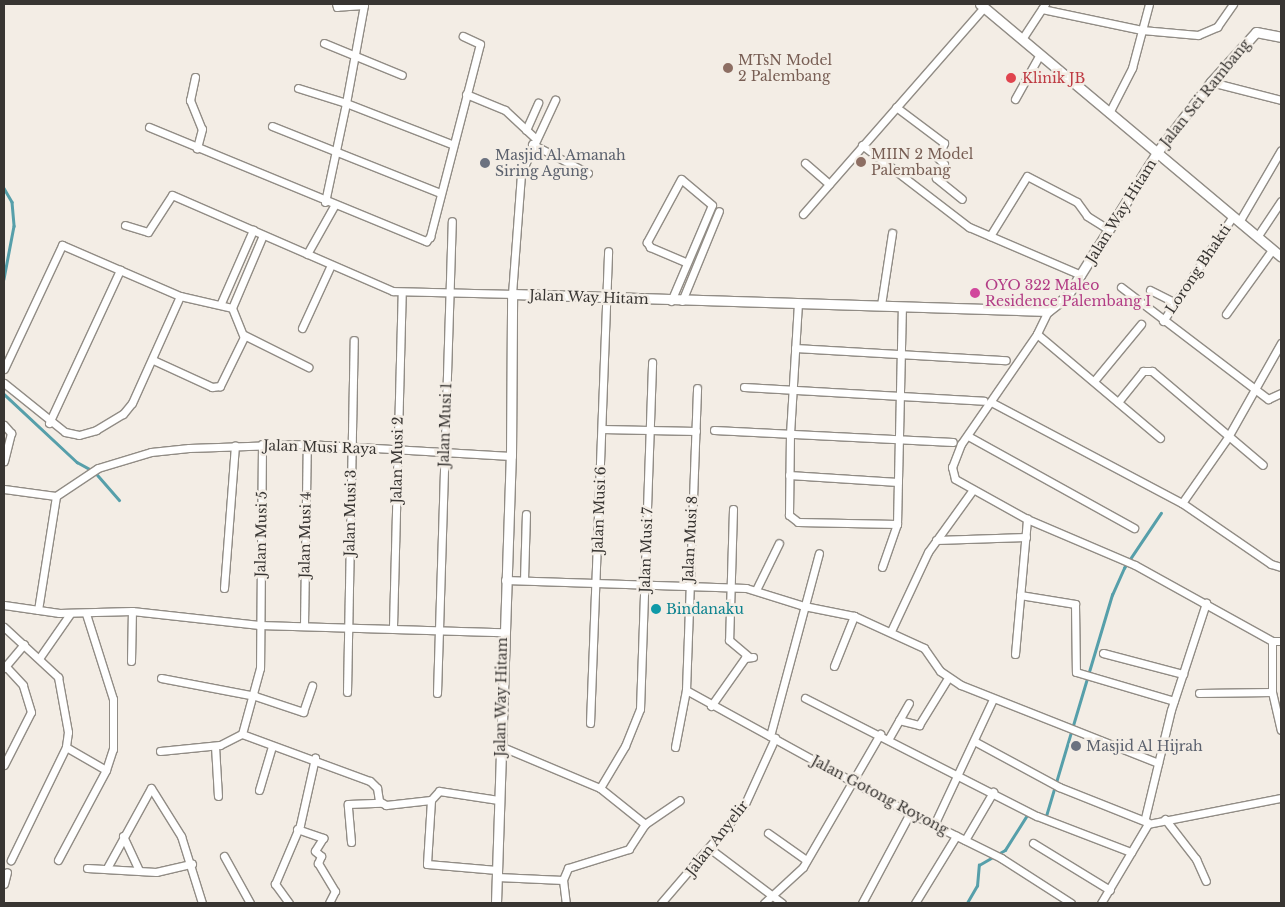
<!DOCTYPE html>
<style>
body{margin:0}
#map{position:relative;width:1285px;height:907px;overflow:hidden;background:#f3ede5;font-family:"Libre Baskerville",serif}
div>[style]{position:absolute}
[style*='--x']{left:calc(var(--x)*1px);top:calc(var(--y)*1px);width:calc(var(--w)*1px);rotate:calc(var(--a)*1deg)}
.stream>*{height:2.5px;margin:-1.25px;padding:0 1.25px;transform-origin:1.25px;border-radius:1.25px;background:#569faa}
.roads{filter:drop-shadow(1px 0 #918c85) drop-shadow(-1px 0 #918c85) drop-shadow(0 1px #918c85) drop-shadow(0 -1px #918c85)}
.minor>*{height:7px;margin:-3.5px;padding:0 3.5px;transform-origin:3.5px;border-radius:3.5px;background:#fff}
.tertiary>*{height:9px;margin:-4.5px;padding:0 4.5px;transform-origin:4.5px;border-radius:4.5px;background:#fff}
.dots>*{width:14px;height:14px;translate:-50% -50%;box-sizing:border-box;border:2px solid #f3ede5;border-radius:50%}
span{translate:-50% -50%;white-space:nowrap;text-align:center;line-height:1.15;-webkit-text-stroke:5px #f3ede5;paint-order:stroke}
.education-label{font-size:14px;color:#785e54}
.left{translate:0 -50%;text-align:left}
.health-label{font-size:14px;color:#be3a42}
.street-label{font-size:14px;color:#383532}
.worship-label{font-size:14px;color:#5b616d}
.hotel-label{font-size:14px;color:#b23c85}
.culture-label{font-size:14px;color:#0d838f}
.frame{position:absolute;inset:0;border:5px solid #383532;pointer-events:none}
</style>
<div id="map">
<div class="stream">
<div style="--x:4;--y:188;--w:16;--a:60"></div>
<div style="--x:12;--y:202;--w:24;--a:85"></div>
<div style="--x:14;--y:226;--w:54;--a:100.7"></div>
<div style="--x:4;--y:394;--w:100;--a:43"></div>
<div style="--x:77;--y:462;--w:21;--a:29"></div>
<div style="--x:95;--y:472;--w:37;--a:49"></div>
<div style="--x:1046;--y:816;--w:231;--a:-73.4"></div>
<div style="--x:1112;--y:595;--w:30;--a:-66"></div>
<div style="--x:1124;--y:568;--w:66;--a:-56.1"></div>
<div style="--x:967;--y:903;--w:20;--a:-60"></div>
<div style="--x:977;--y:886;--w:21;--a:-85"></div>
<div style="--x:979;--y:865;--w:30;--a:-30"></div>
<div style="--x:1005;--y:850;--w:45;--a:-57.7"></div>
</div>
<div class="roads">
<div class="minor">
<div style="--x:1042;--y:9;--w:102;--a:11.9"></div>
<div style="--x:1142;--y:30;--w:56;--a:5.1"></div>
<div style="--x:1198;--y:35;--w:21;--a:-23"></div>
<div style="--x:1217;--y:27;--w:28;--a:-55"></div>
<div style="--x:1022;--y:39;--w:42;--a:-56.7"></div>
<div style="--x:324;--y:43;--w:84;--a:22.3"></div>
<div style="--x:195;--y:77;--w:24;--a:102"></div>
<div style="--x:190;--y:100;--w:31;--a:68"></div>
<div style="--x:202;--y:129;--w:20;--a:105"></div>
<div style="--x:1211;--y:82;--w:72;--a:14.4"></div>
<div style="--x:298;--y:88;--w:50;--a:17.4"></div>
<div style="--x:346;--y:103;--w:100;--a:-79.6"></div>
<div style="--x:364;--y:5;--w:27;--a:176"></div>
<div style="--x:337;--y:7;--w:3;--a:-108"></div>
<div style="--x:466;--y:94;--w:42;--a:22.3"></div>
<div style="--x:505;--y:110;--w:41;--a:43"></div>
<div style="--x:1015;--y:99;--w:51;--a:-60.9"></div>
<div style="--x:896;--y:107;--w:60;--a:36.9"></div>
<div style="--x:944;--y:143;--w:16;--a:112"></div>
<div style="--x:938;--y:158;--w:8;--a:45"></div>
<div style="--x:944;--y:164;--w:16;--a:120"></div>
<div style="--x:936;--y:178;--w:33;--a:39"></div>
<div style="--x:1109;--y:113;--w:51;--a:-62.9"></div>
<div style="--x:1132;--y:68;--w:66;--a:-75.1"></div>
<div style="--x:272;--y:126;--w:181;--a:21.7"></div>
<div style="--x:149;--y:127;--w:300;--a:22.4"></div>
<div style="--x:426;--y:241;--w:6;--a:-45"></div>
<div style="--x:430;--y:237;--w:199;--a:-75.5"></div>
<div style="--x:480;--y:44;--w:19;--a:-155"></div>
<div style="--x:526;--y:130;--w:30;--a:-66"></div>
<div style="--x:532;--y:144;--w:63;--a:27.4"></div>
<div style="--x:862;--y:145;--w:135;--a:37.5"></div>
<div style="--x:969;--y:227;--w:122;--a:23.2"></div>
<div style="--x:805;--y:163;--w:32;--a:41"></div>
<div style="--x:325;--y:202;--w:101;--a:-78"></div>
<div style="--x:346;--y:103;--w:113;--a:21.3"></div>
<div style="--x:803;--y:214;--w:275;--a:-48.8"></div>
<div style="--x:1239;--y:222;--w:83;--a:-59.7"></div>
<div style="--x:125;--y:225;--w:24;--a:17"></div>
<div style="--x:148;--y:232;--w:44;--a:-57"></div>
<div style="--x:172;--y:195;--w:241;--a:23.5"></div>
<div style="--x:393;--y:291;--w:119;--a:1.4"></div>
<div style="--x:512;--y:294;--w:121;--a:-85.7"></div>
<div style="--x:521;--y:173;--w:81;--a:-65"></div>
<div style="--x:990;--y:236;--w:70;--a:-58.3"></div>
<div style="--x:1027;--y:176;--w:56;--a:27.5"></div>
<div style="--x:1077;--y:202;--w:17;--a:54"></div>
<div style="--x:1087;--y:216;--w:26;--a:32"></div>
<div style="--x:1257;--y:237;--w:43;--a:-56.3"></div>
<div style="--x:307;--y:254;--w:55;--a:-60.6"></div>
<div style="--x:1121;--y:287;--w:185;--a:37.3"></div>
<div style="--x:1268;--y:399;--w:14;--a:-25"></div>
<div style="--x:1150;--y:290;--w:28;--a:27"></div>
<div style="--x:671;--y:301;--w:104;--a:-66.9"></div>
<div style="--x:712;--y:205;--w:40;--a:-140"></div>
<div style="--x:681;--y:179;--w:72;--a:118.4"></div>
<div style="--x:647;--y:242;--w:6;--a:59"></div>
<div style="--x:650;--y:247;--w:39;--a:23"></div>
<div style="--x:682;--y:301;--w:97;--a:-67.7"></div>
<div style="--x:221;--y:303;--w:80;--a:-66.3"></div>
<div style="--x:798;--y:303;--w:130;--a:93.5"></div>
<div style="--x:790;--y:433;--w:82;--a:90.7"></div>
<div style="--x:789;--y:515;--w:11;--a:38"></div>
<div style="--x:798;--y:522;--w:99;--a:1.2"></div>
<div style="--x:881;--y:305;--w:73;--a:-81.3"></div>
<div style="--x:232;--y:308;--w:79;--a:-67"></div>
<div style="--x:1048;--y:311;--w:25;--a:116"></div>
<div style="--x:1037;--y:334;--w:134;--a:124.6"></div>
<div style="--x:961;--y:444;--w:25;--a:111"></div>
<div style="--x:952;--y:467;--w:12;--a:76"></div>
<div style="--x:955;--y:479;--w:82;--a:29.1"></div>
<div style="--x:1027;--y:519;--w:117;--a:23.1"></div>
<div style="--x:1135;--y:565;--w:157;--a:29"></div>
<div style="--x:1272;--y:641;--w:9;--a:0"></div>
<div style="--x:1226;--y:314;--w:79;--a:-54.3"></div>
<div style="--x:1163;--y:321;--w:126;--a:-56.3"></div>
<div style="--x:302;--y:328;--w:69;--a:-65.3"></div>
<div style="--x:1037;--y:334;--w:161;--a:40.2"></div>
<div style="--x:244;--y:335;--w:72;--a:26.6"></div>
<div style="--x:795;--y:348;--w:211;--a:3.3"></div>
<div style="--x:4;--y:369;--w:137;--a:-64.9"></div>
<div style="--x:62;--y:245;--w:129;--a:23.4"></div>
<div style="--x:180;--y:296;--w:53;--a:13"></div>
<div style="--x:232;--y:308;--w:31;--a:68"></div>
<div style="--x:244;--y:337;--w:55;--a:116.1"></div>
<div style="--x:220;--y:386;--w:8;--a:173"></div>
<div style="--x:212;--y:387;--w:65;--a:-155.4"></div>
<div style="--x:1094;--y:381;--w:74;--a:-50.5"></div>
<div style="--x:4;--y:383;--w:78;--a:38.8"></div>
<div style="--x:65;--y:432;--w:14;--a:12"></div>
<div style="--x:79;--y:435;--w:18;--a:-16"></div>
<div style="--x:96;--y:430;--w:31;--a:-31"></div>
<div style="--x:123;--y:414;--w:14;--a:-51"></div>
<div style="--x:132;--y:403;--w:117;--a:-65.8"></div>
<div style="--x:744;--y:387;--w:240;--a:3.3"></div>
<div style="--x:991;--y:402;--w:216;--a:27.9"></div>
<div style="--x:1182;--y:503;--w:108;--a:34.4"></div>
<div style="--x:1271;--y:564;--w:10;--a:17"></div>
<div style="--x:1118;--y:402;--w:40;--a:-51"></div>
<div style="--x:1143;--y:371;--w:9;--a:0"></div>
<div style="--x:1152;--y:371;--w:145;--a:40.3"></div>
<div style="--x:49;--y:423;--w:169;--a:-65.1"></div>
<div style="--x:4;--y:425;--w:11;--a:49"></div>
<div style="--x:11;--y:433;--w:29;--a:104"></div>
<div style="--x:602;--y:429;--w:94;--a:1.2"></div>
<div style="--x:714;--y:430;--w:239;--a:2.9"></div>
<div style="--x:968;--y:436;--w:190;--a:29"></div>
<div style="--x:262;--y:444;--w:224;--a:90.5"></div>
<div style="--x:260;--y:668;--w:68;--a:105.3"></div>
<div style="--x:242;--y:734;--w:136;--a:20.2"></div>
<div style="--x:370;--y:781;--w:10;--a:45"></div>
<div style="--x:377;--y:788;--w:13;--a:81"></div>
<div style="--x:379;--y:801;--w:8;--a:30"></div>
<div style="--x:386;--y:805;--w:45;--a:-6.3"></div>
<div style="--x:431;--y:800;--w:12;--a:-48"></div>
<div style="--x:439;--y:791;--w:60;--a:8.7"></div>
<div style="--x:789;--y:475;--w:109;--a:3.7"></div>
<div style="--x:4;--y:489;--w:52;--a:7.7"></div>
<div style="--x:56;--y:496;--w:50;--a:-33.7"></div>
<div style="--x:98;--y:468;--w:55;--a:-16.8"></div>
<div style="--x:151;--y:452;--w:38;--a:-6"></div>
<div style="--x:189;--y:448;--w:118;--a:-1.9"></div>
<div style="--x:307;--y:444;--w:204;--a:3.4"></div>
<div style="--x:1182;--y:503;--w:80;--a:-55.1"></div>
<div style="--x:1228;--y:437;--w:108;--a:-60.6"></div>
<div style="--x:733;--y:509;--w:131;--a:91.7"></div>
<div style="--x:729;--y:640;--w:25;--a:40"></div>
<div style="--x:936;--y:540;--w:90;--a:-1.9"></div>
<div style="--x:882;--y:567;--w:46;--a:-70.8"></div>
<div style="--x:897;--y:524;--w:218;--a:-88.7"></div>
<div style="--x:505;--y:580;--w:241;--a:1.9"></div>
<div style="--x:746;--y:588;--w:61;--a:17.2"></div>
<div style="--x:804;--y:606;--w:51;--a:11.3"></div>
<div style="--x:854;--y:616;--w:77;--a:24.6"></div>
<div style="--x:924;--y:648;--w:28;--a:55"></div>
<div style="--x:940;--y:671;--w:25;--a:34"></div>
<div style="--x:961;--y:685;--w:212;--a:21.6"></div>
<div style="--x:524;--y:580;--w:66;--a:-88.3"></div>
<div style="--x:224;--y:588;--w:143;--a:-85.6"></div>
<div style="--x:756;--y:590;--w:52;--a:-63.9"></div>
<div style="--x:1020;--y:595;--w:56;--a:9.3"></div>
<div style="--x:1075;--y:604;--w:68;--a:89.2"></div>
<div style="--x:1076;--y:672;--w:102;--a:16.5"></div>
<div style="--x:4;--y:605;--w:56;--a:8.3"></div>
<div style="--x:59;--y:613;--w:73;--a:-1.6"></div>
<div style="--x:132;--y:611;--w:128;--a:6.3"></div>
<div style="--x:259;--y:625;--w:243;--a:1.7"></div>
<div style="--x:38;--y:610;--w:115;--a:-81"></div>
<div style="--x:304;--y:625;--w:181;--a:-89.1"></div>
<div style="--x:4;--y:627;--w:74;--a:42.8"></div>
<div style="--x:58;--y:677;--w:56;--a:79.7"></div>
<div style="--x:68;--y:732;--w:15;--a:98"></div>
<div style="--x:66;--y:747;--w:126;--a:116"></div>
<div style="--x:393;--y:627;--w:334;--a:-88.5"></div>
<div style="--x:891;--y:631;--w:87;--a:-64.9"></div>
<div style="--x:928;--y:552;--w:75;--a:-54.2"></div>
<div style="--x:1272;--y:641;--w:51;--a:90"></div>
<div style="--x:1272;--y:692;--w:39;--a:77"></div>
<div style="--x:1103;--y:653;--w:83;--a:14.7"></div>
<div style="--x:1015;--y:654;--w:136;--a:-84.9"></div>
<div style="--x:40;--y:657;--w:52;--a:-55.1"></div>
<div style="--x:131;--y:661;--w:50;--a:-88.9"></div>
<div style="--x:834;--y:666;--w:54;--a:-68.2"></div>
<div style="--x:4;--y:668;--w:31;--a:-50"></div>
<div style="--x:161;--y:678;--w:96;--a:10.8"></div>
<div style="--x:255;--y:696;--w:51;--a:18.4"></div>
<div style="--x:303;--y:712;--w:28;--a:-71"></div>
<div style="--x:686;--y:690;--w:256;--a:28.8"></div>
<div style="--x:910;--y:813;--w:102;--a:26.3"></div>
<div style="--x:1001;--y:858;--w:83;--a:32.7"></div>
<div style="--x:347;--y:692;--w:352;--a:-88.9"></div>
<div style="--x:437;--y:693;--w:472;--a:-88.2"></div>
<div style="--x:1199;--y:693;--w:73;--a:-0.8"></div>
<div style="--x:805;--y:698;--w:260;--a:27"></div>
<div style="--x:1037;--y:816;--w:101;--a:21"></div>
<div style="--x:711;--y:706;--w:59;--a:-54.7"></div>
<div style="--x:745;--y:658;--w:8;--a:-7"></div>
<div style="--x:899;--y:720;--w:21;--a:14"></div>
<div style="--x:919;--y:725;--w:55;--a:-58.3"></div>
<div style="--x:590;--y:723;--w:472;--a:-87.8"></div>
<div style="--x:770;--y:736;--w:189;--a:-75"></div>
<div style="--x:889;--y:738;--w:40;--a:-60.3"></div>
<div style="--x:974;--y:741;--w:97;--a:28.4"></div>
<div style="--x:1059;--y:787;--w:95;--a:21.7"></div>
<div style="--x:215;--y:746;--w:50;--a:86.6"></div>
<div style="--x:500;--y:746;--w:108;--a:22.8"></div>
<div style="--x:600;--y:788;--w:58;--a:38.7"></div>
<div style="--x:645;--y:824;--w:30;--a:123"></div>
<div style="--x:629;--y:849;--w:64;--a:162.7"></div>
<div style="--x:568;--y:868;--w:13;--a:113"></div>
<div style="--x:563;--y:880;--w:23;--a:83"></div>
<div style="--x:66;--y:747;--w:46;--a:29.9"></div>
<div style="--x:675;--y:747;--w:58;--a:-79.1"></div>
<div style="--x:686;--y:690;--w:302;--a:-87.9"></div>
<div style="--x:160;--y:751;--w:60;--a:-5.7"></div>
<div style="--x:220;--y:745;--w:25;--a:-27"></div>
<div style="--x:4;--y:765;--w:59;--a:-63"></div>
<div style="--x:31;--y:712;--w:28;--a:-107"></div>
<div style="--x:23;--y:685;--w:26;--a:-133"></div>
<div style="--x:600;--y:788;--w:49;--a:-59.2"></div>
<div style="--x:625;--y:746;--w:40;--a:-68"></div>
<div style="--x:640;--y:709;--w:347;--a:-88"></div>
<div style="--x:259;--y:790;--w:46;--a:-73.5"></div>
<div style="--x:431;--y:800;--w:64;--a:93.6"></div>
<div style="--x:427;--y:864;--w:70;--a:4.9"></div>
<div style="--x:1145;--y:818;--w:111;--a:-76.5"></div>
<div style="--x:1171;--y:710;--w:113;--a:-71.9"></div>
<div style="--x:1165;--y:819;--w:51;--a:52.2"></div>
<div style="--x:1196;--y:859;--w:24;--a:66"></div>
<div style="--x:645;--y:824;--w:42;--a:-34.4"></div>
<div style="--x:934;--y:825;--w:139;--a:-64.9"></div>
<div style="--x:297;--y:829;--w:28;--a:19"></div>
<div style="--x:323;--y:838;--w:15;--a:122"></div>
<div style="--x:315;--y:851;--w:8;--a:40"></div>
<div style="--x:321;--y:856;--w:8;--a:113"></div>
<div style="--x:318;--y:863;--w:33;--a:59"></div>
<div style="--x:335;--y:891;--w:13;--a:117"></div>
<div style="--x:768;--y:833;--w:47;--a:35.4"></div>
<div style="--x:123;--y:836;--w:38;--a:65"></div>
<div style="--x:965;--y:840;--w:56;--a:-59.7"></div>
<div style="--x:351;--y:842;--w:38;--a:-95"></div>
<div style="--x:348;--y:804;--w:33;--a:-2"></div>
<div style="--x:1033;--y:843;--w:90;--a:31.4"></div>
<div style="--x:709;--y:848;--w:91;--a:37"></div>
<div style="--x:224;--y:856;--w:54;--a:61"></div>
<div style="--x:58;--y:860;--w:102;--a:-61.9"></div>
<div style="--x:106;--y:770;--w:22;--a:-72"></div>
<div style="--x:113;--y:749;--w:50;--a:-90"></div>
<div style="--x:113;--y:699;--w:89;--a:-107.6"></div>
<div style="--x:87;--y:868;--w:69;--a:3.3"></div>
<div style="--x:156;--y:872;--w:37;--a:-13"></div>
<div style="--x:107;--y:868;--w:91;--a:-61.2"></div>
<div style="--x:151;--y:788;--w:57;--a:58"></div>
<div style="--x:181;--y:836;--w:70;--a:72.6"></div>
<div style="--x:497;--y:877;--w:66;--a:2.6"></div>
<div style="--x:4;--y:884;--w:12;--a:-76"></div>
<div style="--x:289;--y:903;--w:24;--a:-126"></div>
<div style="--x:275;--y:884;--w:64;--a:-67"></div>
<div style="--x:300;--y:825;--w:69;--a:-77.4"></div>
<div style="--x:661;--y:903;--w:128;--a:-49.4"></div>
<div style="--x:744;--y:806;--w:75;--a:-65.5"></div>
<div style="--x:764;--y:903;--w:53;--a:-42.7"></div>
<div style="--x:803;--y:867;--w:154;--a:-59.9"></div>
<div style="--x:862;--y:903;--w:102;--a:-61.9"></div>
<div style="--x:915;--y:903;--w:79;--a:-58.5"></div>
<div style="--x:1101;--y:903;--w:92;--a:-59.3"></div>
<div style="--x:1148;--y:824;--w:136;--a:-11.1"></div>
</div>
<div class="tertiary">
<div style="--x:980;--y:4;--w:393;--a:40"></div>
<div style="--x:496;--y:903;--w:447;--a:-88.1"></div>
<div style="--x:511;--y:456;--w:162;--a:-89.6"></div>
<div style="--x:512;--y:294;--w:536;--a:1.82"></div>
<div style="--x:1048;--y:311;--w:24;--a:-38"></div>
<div style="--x:1067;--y:296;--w:171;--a:-57.9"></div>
<div style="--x:1158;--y:151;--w:87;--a:-52.5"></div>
<div style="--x:1211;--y:82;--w:67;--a:-48"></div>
<div style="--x:1256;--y:32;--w:25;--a:11"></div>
</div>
</div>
<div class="dots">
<div style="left:728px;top:68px;background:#8d6e63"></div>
<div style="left:1011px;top:78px;background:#e0444e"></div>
<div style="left:861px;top:162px;background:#8d6e63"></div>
<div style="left:485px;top:163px;background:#6b7280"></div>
<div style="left:975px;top:293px;background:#d1479c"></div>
<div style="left:656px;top:609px;background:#0f9aa8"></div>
<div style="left:1076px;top:746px;background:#6b7280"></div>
</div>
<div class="education-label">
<span class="left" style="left:738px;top:68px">MTsN Model<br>2 Palembang</span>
<span class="left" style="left:871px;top:162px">MIIN 2 Model<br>Palembang</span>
</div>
<div class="health-label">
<span class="left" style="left:1022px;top:78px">Klinik JB</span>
</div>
<div class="street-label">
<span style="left:1205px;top:93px;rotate:-51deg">Jalan Sei Rambang</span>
<span style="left:1121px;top:211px;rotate:-58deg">Jalan Way Hitam</span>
<span style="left:1198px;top:269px;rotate:-56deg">Lorong Bhakti</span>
<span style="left:589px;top:297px;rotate:2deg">Jalan Way Hitam</span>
<span style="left:445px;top:425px;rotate:-88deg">Jalan Musi 1</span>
<span style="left:320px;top:447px;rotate:2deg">Jalan Musi Raya</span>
<span style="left:397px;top:460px;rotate:-89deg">Jalan Musi 2</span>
<span style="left:599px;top:510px;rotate:-88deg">Jalan Musi 6</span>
<span style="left:350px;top:513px;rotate:-89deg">Jalan Musi 3</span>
<span style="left:261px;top:534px;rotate:-89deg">Jalan Musi 5</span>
<span style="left:305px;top:535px;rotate:-89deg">Jalan Musi 4</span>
<span style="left:690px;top:539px;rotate:-87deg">Jalan Musi 8</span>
<span style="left:646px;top:550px;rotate:-88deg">Jalan Musi 7</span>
<span style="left:501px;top:697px;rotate:-89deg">Jalan Way Hitam</span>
<span style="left:880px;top:795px;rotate:28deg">Jalan Gotong Royong</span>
<span style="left:717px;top:838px;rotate:-52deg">Jalan Anyelir</span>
</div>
<div class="worship-label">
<span class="left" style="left:495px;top:163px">Masjid Al Amanah<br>Siring Agung</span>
<span class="left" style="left:1086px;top:746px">Masjid Al Hijrah</span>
</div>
<div class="hotel-label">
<span class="left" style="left:985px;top:293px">OYO 322 Maleo<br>Residence Palembang I</span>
</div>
<div class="culture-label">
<span class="left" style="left:666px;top:609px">Bindanaku</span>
</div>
<div class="frame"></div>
</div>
